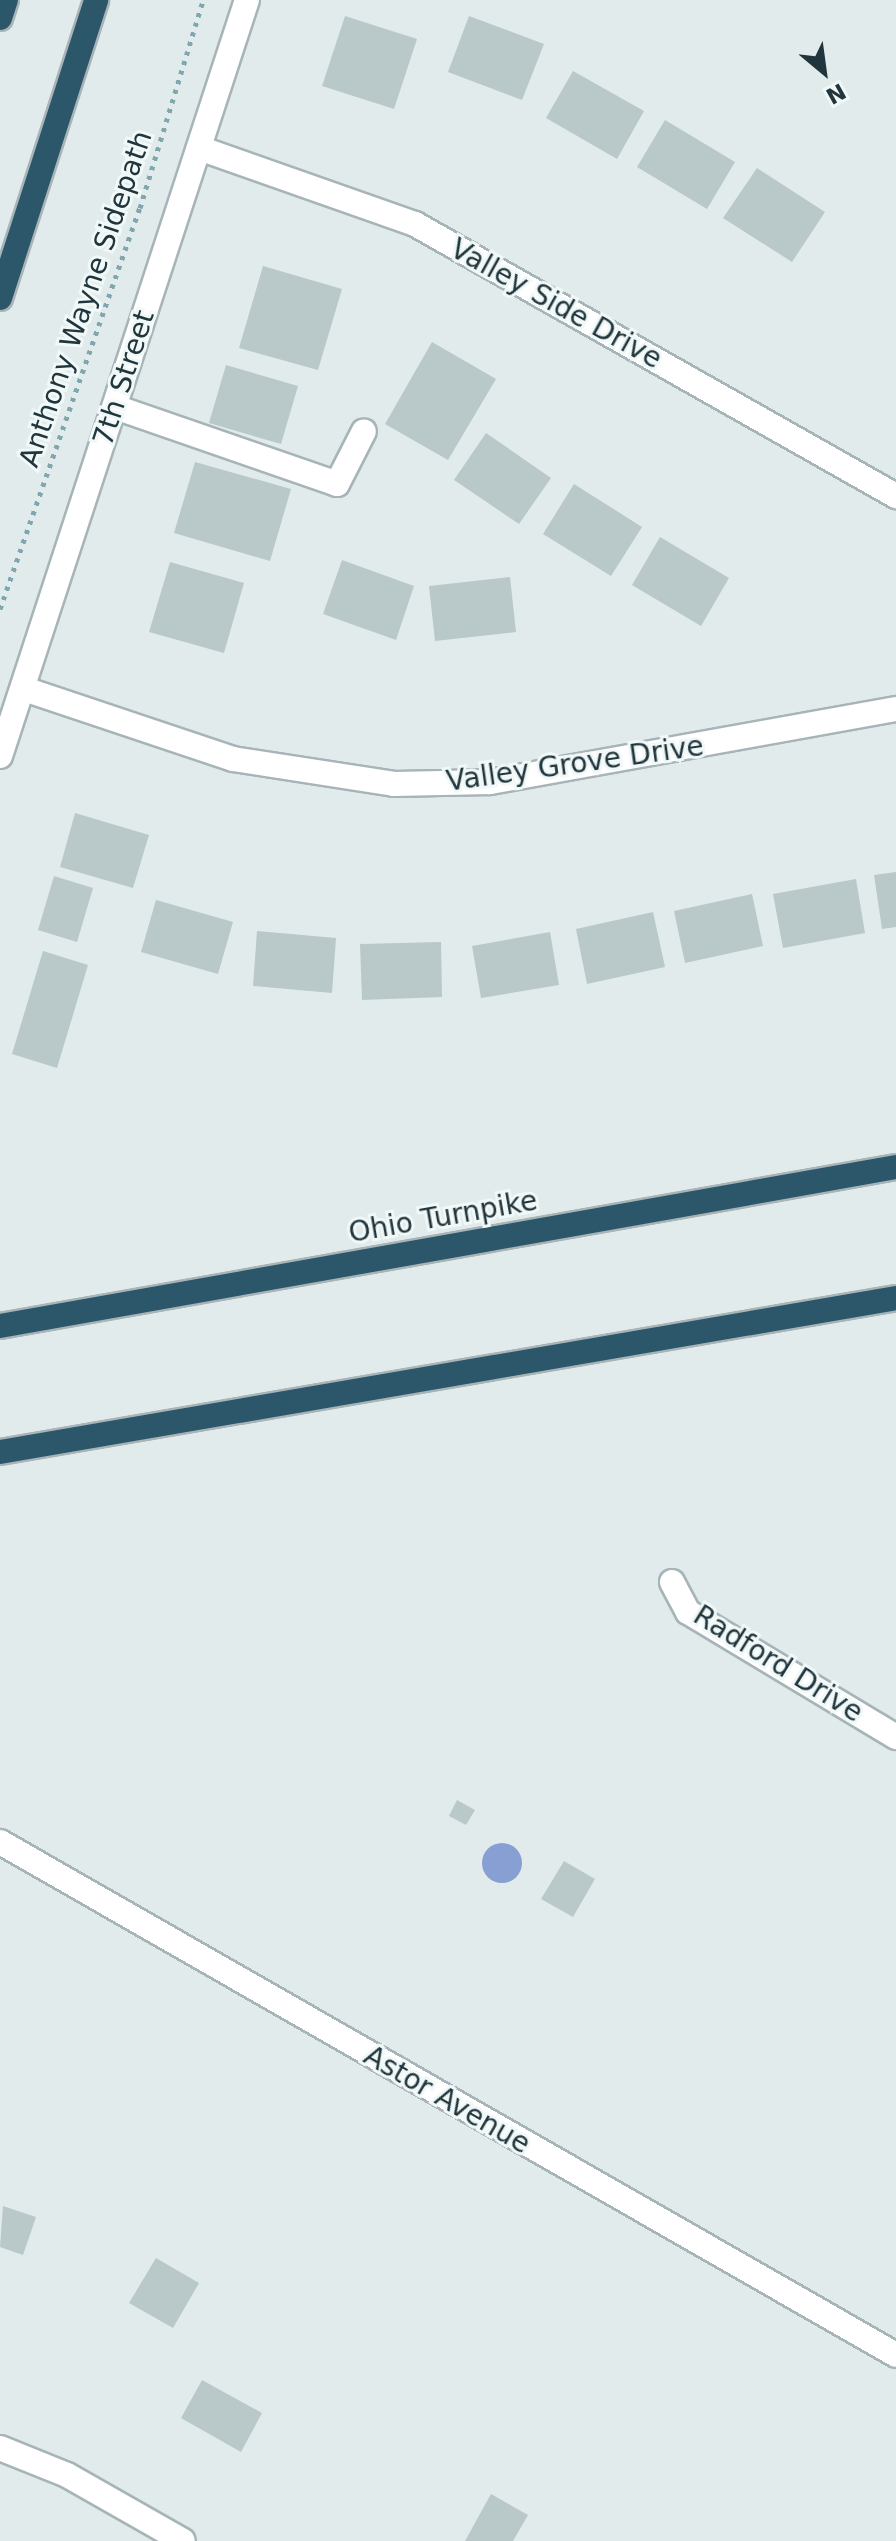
<!DOCTYPE html>
<style>
body{margin:0}
#map{position:relative;width:896px;height:2541px;overflow:hidden;background:#e1ebec;font-family:"DejaVu Sans",sans-serif}
div>[style]{position:absolute}
[style*='--x']{left:calc(var(--x)*1px);top:calc(var(--y)*1px);width:calc(var(--w)*1px);rotate:calc(var(--a)*1deg)}
.water>*{inset:0;background:#879fd2}
.round{border-radius:50%}
.building>*{inset:0;background:#b9c8c9}
.path>*{height:5px;margin-top:-2.5px;transform-origin:0;background:repeating-linear-gradient(90deg,#80a6b0 0 4px,transparent 0 10px)}
.roads{filter:drop-shadow(2px 0 #a7b4b8) drop-shadow(-2px 0 #a7b4b8) drop-shadow(0 2px #a7b4b8) drop-shadow(0 -2px #a7b4b8)}
.minor>*{height:24px;margin:-12px;padding:0 12px;transform-origin:12px;border-radius:12px;background:#fff}
.highway>*{height:24px;margin:-12px;padding:0 12px;transform-origin:12px;border-radius:12px;background:#2c5669}
span{translate:-50% -50%;white-space:nowrap;text-align:center;line-height:1.15;-webkit-text-stroke:6px #f1f8f8;paint-order:stroke}
.street-label{font-size:28px;color:#21353d}
.north{position:absolute;left:784px;top:32px;width:80px;height:80px;-webkit-text-stroke:6px #f1f8f8;paint-order:stroke;rotate:151deg;font-size:22px;font-weight:700;line-height:32px;text-align:center;color:#21353d}
.north::after{content:'';display:block;margin:auto;width:28px;height:36px;background:#21353d;clip-path:polygon(50% 0,100% 100%,50% 72%,0 100%)}
</style>
<div id="map">
<div class="water">
<div class="round" style="left:482px;top:1843px;width:40px;height:40px"></div>
</div>
<div class="building">
<div style="clip-path:polygon(345px 16px,417px 39px,394px 109px,322px 86px)"></div>
<div style="clip-path:polygon(469px 16px,544px 44px,522px 100px,448px 72px)"></div>
<div style="clip-path:polygon(573px 71px,644px 111px,617px 159px,546px 118px)"></div>
<div style="clip-path:polygon(665px 120px,735px 162px,707px 209px,637px 167px)"></div>
<div style="clip-path:polygon(757px 168px,825px 212px,792px 262px,723px 218px)"></div>
<div style="clip-path:polygon(263px 266px,342px 289px,318px 370px,239px 348px)"></div>
<div style="clip-path:polygon(432px 342px,496px 379px,448px 460px,385px 424px)"></div>
<div style="clip-path:polygon(226px 365px,298px 386px,281px 444px,209px 423px)"></div>
<div style="clip-path:polygon(486px 433px,551px 478px,519px 524px,454px 480px)"></div>
<div style="clip-path:polygon(195px 462px,291px 489px,270px 561px,174px 533px)"></div>
<div style="clip-path:polygon(574px 484px,642px 527px,611px 576px,543px 534px)"></div>
<div style="clip-path:polygon(660px 537px,729px 578px,701px 626px,632px 585px)"></div>
<div style="clip-path:polygon(342px 560px,414px 586px,396px 640px,323px 614px)"></div>
<div style="clip-path:polygon(170px 562px,244px 583px,224px 653px,149px 632px)"></div>
<div style="clip-path:polygon(510px 577px,516px 632px,435px 641px,429px 586px)"></div>
<div style="clip-path:polygon(75px 813px,149px 835px,133px 888px,60px 867px)"></div>
<div style="clip-path:polygon(896px 872px,896px 927px,882px 929px,874px 875px)"></div>
<div style="clip-path:polygon(54px 876px,93px 888px,77px 942px,38px 930px)"></div>
<div style="clip-path:polygon(856px 879px,865px 933px,783px 948px,773px 894px)"></div>
<div style="clip-path:polygon(752px 894px,763px 946px,685px 963px,674px 911px)"></div>
<div style="clip-path:polygon(156px 900px,233px 922px,218px 974px,141px 952px)"></div>
<div style="clip-path:polygon(653px 912px,665px 967px,587px 984px,576px 929px)"></div>
<div style="clip-path:polygon(257px 931px,336px 938px,332px 993px,253px 986px)"></div>
<div style="clip-path:polygon(550px 932px,559px 985px,481px 998px,472px 946px)"></div>
<div style="clip-path:polygon(441px 942px,442px 997px,362px 1000px,360px 944px)"></div>
<div style="clip-path:polygon(43px 951px,88px 965px,57px 1068px,12px 1054px)"></div>
<div style="clip-path:polygon(457px 1800px,475px 1810px,466px 1825px,449px 1816px)"></div>
<div style="clip-path:polygon(564px 1861px,595px 1879px,573px 1917px,541px 1899px)"></div>
<div style="clip-path:polygon(3px 2206px,36px 2217px,23px 2255px,0 2247px)"></div>
<div style="clip-path:polygon(156px 2258px,199px 2283px,173px 2328px,129px 2303px)"></div>
<div style="clip-path:polygon(202px 2380px,262px 2413px,241px 2452px,181px 2418px)"></div>
<div style="clip-path:polygon(491px 2494px,528px 2515px,513px 2541px,465px 2541px)"></div>
</div>
<div class="path">
<div style="--x:0;--y:609;--w:425;--a:-70.8"></div>
<div style="--x:140;--y:208;--w:217;--a:-73.1"></div>
</div>
<div class="roads">
<div class="minor">
<div style="--x:199;--y:148;--w:229;--a:19.4"></div>
<div style="--x:415;--y:224;--w:553;--a:29.49"></div>
<div style="--x:115;--y:407;--w:235;--a:19.1"></div>
<div style="--x:337;--y:484;--w:59;--a:-63"></div>
<div style="--x:24;--y:689;--w:220;--a:18.5"></div>
<div style="--x:233;--y:759;--w:163;--a:8.8"></div>
<div style="--x:394;--y:784;--w:96;--a:-1.2"></div>
<div style="--x:490;--y:782;--w:413;--a:-10.2"></div>
<div style="--x:0;--y:756;--w:795;--a:-71.91"></div>
<div style="--x:672;--y:1582;--w:34;--a:62"></div>
<div style="--x:688;--y:1612;--w:243;--a:31"></div>
<div style="--x:0;--y:1842;--w:1032;--a:29.79"></div>
<div style="--x:0;--y:2448;--w:72;--a:21.9"></div>
<div style="--x:67;--y:2475;--w:133;--a:29.6"></div>
</div>
<div class="highway">
<div style="--x:0;--y:18;--w:19;--a:-72"></div>
<div style="--x:0;--y:298;--w:313;--a:-72.1"></div>
<div style="--x:0;--y:1326;--w:910;--a:-10.06"></div>
<div style="--x:0;--y:1452;--w:909;--a:-9.75"></div>
</div>
</div>
<div class="street-label">
<span style="left:86px;top:299px;rotate:-71deg">Anthony Wayne Sidepath</span>
<span style="left:556px;top:304px;rotate:29deg">Valley Side Drive</span>
<span style="left:124px;top:378px;rotate:-72deg">7th Street</span>
<span style="left:575px;top:764px;rotate:-8deg">Valley Grove Drive</span>
<span style="left:443px;top:1217px;rotate:-10deg">Ohio Turnpike</span>
<span style="left:778px;top:1664px;rotate:32deg">Radford Drive</span>
<span style="left:447px;top:2100px;rotate:30deg">Astor Avenue</span>
</div>
<div class="north">N</div>
</div>
